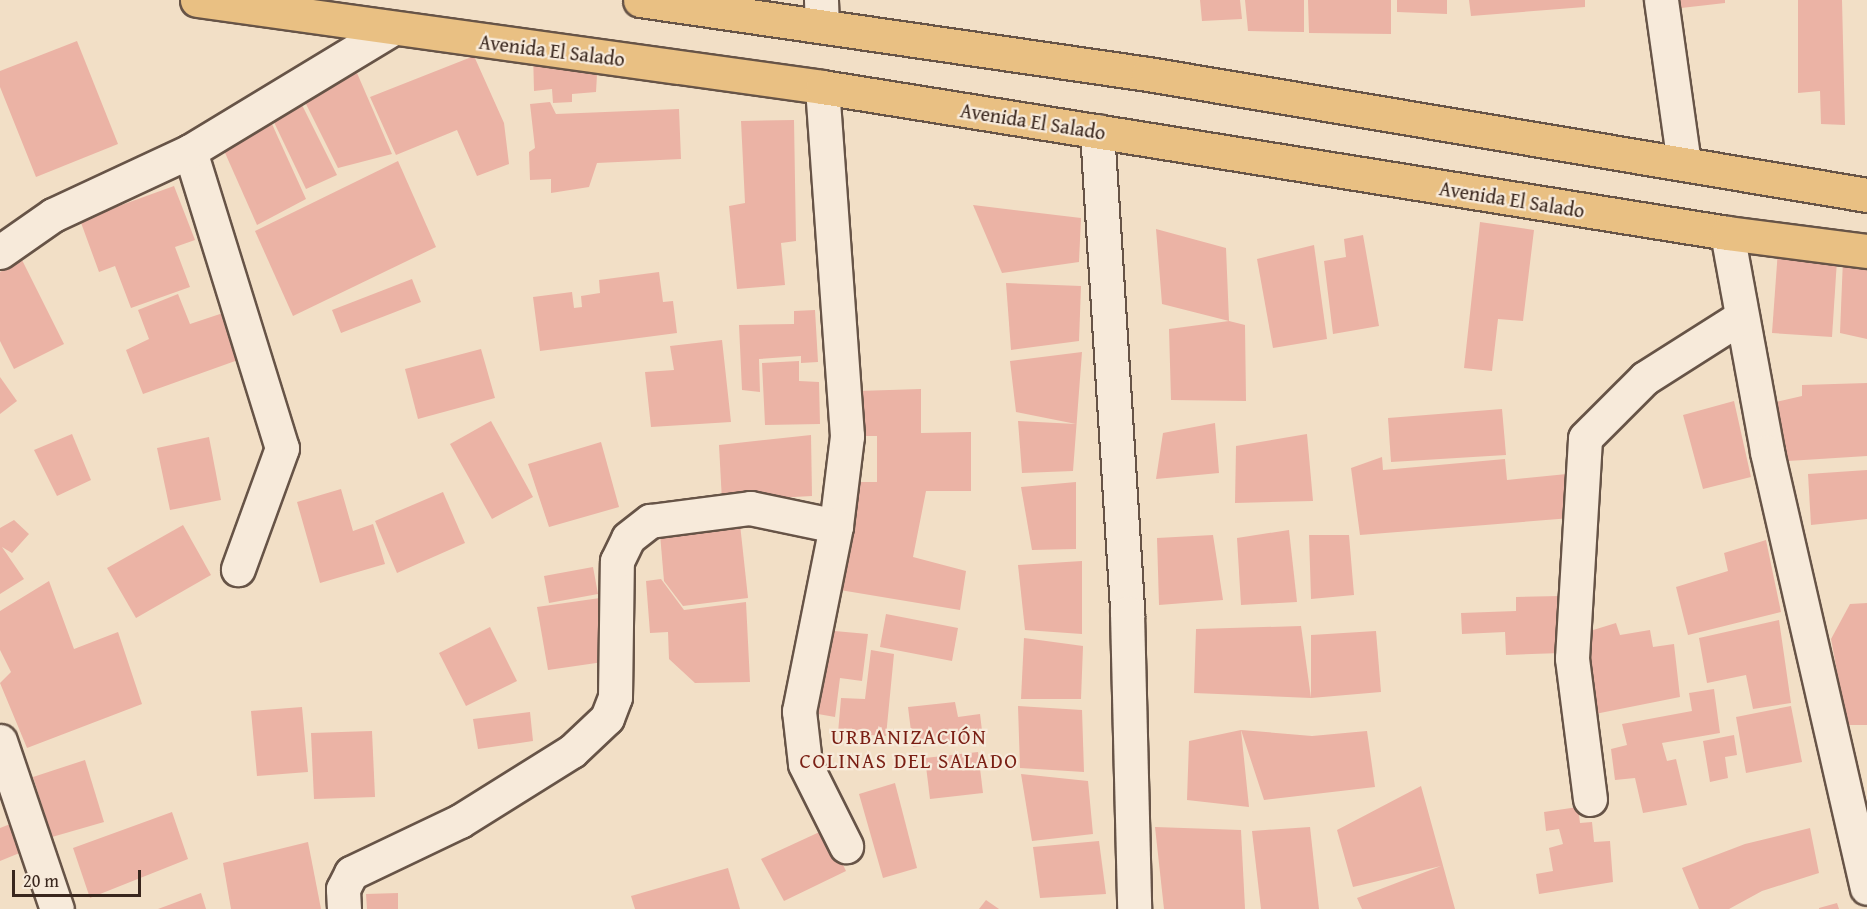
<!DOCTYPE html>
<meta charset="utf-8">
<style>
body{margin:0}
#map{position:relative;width:1867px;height:909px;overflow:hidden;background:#f2dfc6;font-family:"Gentium Book Plus",serif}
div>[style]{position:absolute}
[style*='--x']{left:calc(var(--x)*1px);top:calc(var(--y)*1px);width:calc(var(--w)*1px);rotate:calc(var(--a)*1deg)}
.building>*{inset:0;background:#ebb3a5}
.roads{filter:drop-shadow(2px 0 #675447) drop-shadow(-2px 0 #675447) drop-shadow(0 2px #675447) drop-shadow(0 -2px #675447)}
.minor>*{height:33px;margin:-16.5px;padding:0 16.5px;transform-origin:16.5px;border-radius:16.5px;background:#f7eada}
.primary>*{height:33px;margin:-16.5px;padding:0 16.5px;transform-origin:16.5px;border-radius:16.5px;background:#e9c083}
span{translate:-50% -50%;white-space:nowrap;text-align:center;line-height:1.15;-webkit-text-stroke:4.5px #f7eada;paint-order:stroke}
.street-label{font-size:20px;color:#39261d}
.neighbourhood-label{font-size:21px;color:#7a1f14;letter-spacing:1.5px}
.scale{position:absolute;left:12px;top:870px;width:129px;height:27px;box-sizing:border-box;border:3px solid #39261d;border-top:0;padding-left:8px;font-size:18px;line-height:21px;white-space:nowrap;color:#39261d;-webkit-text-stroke:4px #f7eada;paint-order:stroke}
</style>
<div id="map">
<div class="building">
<div style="clip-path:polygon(1200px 0,1240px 0,1242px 19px,1202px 21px)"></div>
<div style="clip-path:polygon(1245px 0,1304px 0,1304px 32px,1248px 31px)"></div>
<div style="clip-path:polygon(1308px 0,1391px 0,1391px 34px,1309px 33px)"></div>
<div style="clip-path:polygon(1397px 0,1447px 0,1447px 14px,1397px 12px)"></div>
<div style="clip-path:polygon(1469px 0,1585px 0,1585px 7px,1471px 16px)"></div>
<div style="clip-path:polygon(1680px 0,1725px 0,1725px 3px,1681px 8px)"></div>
<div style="clip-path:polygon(1798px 0,1842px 0,1845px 125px,1821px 124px,1820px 91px,1798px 93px)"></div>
<div style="clip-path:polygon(77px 41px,118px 144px,36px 177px,0 87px,0 71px)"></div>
<div style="clip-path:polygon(533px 52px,598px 57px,596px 92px,572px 94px,572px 102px,553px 103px,552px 89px,534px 91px)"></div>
<div style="clip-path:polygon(474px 56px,504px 123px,509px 164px,477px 176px,457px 130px,396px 155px,370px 97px)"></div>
<div style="clip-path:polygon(357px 73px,392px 154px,338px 168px,304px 100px)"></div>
<div style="clip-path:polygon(550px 102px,556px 114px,679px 109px,681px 159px,597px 163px,589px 187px,551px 193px,551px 179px,530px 180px,529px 152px,535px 148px,530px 104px)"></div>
<div style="clip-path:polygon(301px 103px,337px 175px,306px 189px,271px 116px)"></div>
<div style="clip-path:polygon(267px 113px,306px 199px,257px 225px,218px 137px)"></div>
<div style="clip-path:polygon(794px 120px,796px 241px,781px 243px,785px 285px,737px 289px,729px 206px,745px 203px,741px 121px)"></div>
<div style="clip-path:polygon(398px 161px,436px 247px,293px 316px,255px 231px)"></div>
<div style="clip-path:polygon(174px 186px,195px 240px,175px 247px,190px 287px,131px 308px,115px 266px,99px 272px,80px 220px)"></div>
<div style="clip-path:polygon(973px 205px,1081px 218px,1079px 262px,1002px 273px)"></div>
<div style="clip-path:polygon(1480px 222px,1534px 230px,1523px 321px,1498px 319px,1492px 371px,1464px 368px)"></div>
<div style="clip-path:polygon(1156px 229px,1226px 248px,1229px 321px,1245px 325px,1246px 401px,1171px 400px,1169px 329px,1229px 321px,1162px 304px)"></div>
<div style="clip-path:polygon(1363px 235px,1379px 326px,1333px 334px,1324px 261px,1346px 257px,1344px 239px)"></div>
<div style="clip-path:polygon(1314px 245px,1327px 339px,1273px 348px,1257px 259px)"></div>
<div style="clip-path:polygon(1778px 250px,1837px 260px,1832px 337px,1772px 333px)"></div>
<div style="clip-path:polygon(1843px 259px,1867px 263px,1867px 339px,1840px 333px)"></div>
<div style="clip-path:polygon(22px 260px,64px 344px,14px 369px,0 341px,0 272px)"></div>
<div style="clip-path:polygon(659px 272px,663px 302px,673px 301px,677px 333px,540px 351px,533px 297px,572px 292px,574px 308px,582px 307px,581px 296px,600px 293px,599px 280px)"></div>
<div style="clip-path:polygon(412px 279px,421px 302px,341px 333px,332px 310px)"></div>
<div style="clip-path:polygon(1006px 283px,1081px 286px,1079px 341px,1011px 350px)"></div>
<div style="clip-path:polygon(178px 294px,190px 324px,223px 313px,238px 360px,143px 394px,126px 350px,149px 339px,138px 310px)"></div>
<div style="clip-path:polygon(815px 310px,818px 362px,801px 363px,801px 356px,759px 359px,760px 392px,742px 390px,739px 325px,794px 324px,794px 311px)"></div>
<div style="clip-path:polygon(722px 340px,731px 422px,651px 427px,645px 372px,674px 370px,670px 346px)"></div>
<div style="clip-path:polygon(481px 349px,495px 398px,418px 419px,405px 369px)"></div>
<div style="clip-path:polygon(1082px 352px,1073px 471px,1022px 473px,1018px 421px,1076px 424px,1016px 412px,1010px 361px)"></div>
<div style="clip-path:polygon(799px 361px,799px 381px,819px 382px,820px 424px,765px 425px,762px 363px)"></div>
<div style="clip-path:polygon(0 377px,17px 401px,0 414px)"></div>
<div style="clip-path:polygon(1867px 383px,1867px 456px,1788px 461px,1776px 402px,1802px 396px,1802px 385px)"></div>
<div style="clip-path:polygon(921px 389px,921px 433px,971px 432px,971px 491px,926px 491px,913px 557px,966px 571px,960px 610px,840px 590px,860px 482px,877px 482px,877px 436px,857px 436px,858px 391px)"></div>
<div style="clip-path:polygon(1734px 401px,1751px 477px,1703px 489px,1683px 415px)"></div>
<div style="clip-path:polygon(1502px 409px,1506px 455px,1391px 462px,1388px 418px)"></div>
<div style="clip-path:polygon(491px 421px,533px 497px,492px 519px,450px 444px)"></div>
<div style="clip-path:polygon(1215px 423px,1219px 473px,1156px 479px,1163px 433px)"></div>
<div style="clip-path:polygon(72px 434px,91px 480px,57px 496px,34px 450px)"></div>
<div style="clip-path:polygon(1307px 434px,1313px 501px,1235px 503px,1236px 446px)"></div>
<div style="clip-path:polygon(811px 435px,812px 496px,722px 501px,719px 445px)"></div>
<div style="clip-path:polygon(209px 437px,221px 500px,170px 510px,157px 448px)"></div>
<div style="clip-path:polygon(601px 442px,619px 507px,549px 527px,528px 464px)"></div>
<div style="clip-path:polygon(1382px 457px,1383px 470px,1505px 459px,1507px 480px,1567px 474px,1571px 518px,1360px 535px,1351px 468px)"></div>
<div style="clip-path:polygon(1867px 470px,1867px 519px,1811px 525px,1808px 474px)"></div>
<div style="clip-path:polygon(1076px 482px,1076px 549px,1032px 550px,1021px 487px)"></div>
<div style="clip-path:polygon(341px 489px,353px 531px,373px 524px,385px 564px,320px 583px,297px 502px)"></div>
<div style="clip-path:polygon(443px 492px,465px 543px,397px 573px,375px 521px)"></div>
<div style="clip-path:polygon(739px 515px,748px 598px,683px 606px,664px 581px,660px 534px)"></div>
<div style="clip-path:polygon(14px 520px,29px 534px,12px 553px,2px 547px,24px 579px,0 594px,0 528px)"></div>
<div style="clip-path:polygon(183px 525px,211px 575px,136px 618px,107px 568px)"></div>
<div style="clip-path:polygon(1289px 530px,1297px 602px,1241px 605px,1237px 538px)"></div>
<div style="clip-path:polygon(1213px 535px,1223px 600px,1159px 605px,1157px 538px)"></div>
<div style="clip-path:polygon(1309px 535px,1349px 535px,1354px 595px,1311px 599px)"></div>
<div style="clip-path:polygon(1766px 540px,1781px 612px,1688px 635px,1676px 587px,1728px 571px,1724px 553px)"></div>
<div style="clip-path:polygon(1082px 561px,1082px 634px,1025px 630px,1018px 565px)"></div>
<div style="clip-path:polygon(593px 567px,598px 594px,549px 603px,544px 576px)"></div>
<div style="clip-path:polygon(661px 579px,684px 610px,746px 602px,750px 682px,695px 683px,669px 659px,668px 632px,650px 633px,646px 581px)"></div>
<div style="clip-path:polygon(49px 581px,74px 649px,118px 632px,142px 704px,27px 748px,0 683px,11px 672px,0 650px,0 611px)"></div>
<div style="clip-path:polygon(1560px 596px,1562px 653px,1506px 655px,1505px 632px,1462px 634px,1461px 613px,1516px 611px,1516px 597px)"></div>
<div style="clip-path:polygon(600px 598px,610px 661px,548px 670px,537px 607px)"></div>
<div style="clip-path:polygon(1867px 603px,1867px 725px,1847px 725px,1831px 639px,1850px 604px)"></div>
<div style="clip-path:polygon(886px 614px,958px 628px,952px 661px,880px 647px)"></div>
<div style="clip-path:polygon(1779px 620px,1791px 703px,1753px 709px,1746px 675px,1707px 683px,1699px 638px)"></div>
<div style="clip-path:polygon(1616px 623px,1620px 635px,1650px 630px,1653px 647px,1674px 644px,1680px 697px,1595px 714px,1586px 685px,1590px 631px)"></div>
<div style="clip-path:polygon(1301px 626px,1311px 698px,1194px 693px,1196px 629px)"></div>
<div style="clip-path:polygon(490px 627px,517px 681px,466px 706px,439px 653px)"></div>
<div style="clip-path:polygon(823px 630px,868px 634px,862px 681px,840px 678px,835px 717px,818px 714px)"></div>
<div style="clip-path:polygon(1376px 631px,1381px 692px,1311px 698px,1311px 635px)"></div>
<div style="clip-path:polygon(1024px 638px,1083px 646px,1081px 699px,1021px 699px)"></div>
<div style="clip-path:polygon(871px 650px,894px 654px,886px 736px,838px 733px,841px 698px,865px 699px)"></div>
<div style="clip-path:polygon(1714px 689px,1720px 733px,1662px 743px,1667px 761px,1676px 759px,1687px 805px,1643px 813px,1635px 778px,1615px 780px,1611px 749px,1627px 745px,1622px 724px,1692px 711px,1689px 693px)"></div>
<div style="clip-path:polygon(955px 702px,958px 717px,980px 714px,983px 739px,913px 747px,908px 707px)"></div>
<div style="clip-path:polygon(1018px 706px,1082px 710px,1084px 772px,1020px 768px)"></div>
<div style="clip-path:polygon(1791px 706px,1802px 762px,1746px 773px,1736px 717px)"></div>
<div style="clip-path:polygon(302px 707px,308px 772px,257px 776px,251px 711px)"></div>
<div style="clip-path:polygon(530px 712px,533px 741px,478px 749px,473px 719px)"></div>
<div style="clip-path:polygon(1241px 730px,1312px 736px,1367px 731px,1375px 787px,1264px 800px,1241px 730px,1249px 807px,1187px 800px,1189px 741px)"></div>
<div style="clip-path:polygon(372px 731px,375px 797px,314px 799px,311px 733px)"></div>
<div style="clip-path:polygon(1734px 735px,1737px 755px,1725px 757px,1728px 778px,1710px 782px,1703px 741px)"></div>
<div style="clip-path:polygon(978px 752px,983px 793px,930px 799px,925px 758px)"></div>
<div style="clip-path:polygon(85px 760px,104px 822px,52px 837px,33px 777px)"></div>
<div style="clip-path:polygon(1021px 774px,1088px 781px,1093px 834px,1032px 841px)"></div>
<div style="clip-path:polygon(895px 783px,917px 868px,883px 878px,859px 794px)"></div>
<div style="clip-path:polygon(1421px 786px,1455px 909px,1362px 909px,1357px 898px,1441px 866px,1353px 887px,1337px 830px)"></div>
<div style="clip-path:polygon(1578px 807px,1580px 823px,1592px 822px,1594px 842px,1610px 841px,1613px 882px,1539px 894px,1536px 874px,1553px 871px,1549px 848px,1563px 844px,1559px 829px,1546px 831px,1544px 812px)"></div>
<div style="clip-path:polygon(172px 812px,188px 859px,90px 898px,73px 848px)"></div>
<div style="clip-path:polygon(13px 823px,22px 852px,0 861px,0 828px)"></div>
<div style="clip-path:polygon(1155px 827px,1241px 830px,1245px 909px,1164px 909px)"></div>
<div style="clip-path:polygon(1310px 827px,1319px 909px,1261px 909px,1252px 831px)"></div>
<div style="clip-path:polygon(1810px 828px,1819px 873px,1762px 891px,1729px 909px,1699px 909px,1682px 868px,1745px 844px)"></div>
<div style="clip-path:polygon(826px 829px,846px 871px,784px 901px,761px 859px)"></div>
<div style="clip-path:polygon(1099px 841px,1106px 894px,1040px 898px,1033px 847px)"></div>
<div style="clip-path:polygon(308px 842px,321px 909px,231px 909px,223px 863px)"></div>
<div style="clip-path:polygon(728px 868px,740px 909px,635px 909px,631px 896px)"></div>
<div style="clip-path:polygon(201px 893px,206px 909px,158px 909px)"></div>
<div style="clip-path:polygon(398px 893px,398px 909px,367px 909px,366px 894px)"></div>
<div style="clip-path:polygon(986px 900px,999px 909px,979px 909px)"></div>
<div style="clip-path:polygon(1837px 903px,1839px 909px,1819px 909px,1819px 908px)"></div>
</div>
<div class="roads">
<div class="minor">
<div style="--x:821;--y:0;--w:25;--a:88"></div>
<div style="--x:1661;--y:0;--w:165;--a:82"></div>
<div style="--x:822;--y:87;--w:350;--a:85.9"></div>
<div style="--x:847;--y:436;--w:91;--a:97"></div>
<div style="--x:836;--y:526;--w:189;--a:101.3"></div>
<div style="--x:799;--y:711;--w:53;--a:83.5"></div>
<div style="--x:805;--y:764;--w:92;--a:63.4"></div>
<div style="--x:1097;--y:131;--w:483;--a:86.4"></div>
<div style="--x:1127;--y:613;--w:296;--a:88.6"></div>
<div style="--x:190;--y:151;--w:311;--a:72.8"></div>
<div style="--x:282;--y:448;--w:129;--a:110"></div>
<div style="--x:1727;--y:233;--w:223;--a:79.6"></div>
<div style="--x:1767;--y:452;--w:447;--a:77.1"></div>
<div style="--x:0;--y:252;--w:65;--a:-34.9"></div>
<div style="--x:53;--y:215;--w:151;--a:-25"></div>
<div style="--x:190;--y:151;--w:234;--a:-31.2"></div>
<div style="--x:0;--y:741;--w:177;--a:71.3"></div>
<div style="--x:1590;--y:799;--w:142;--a:-97.3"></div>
<div style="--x:1572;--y:658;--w:220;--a:-86.6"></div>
<div style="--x:1585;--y:438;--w:85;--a:-45"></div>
<div style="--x:1645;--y:378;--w:114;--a:-32.4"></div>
<div style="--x:344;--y:909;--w:20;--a:-93"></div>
<div style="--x:343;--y:889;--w:18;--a:-63"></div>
<div style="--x:351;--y:873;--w:121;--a:-25.5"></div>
<div style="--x:460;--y:821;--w:132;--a:-32"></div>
<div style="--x:572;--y:751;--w:48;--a:-43.3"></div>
<div style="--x:607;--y:718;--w:22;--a:-69"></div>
<div style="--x:615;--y:697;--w:136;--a:-89.2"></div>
<div style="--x:617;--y:561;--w:25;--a:-64"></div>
<div style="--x:628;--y:538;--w:28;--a:-38"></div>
<div style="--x:650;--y:521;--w:101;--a:-7.4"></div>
<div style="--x:750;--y:508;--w:88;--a:11.8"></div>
</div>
<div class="primary">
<div style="--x:197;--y:0;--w:631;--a:7.92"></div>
<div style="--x:822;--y:87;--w:917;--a:9.16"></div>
<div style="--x:1727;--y:233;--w:141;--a:7.3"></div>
<div style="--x:640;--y:0;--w:513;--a:8.29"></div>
<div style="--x:1148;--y:74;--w:729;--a:9.55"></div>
</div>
</div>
<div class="street-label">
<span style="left:552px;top:50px;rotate:7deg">Avenida El Salado</span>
<span style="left:1033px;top:121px;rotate:9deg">Avenida El Salado</span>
<span style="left:1512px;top:199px;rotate:9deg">Avenida El Salado</span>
</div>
<div class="neighbourhood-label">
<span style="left:909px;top:749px">URBANIZACIÓN<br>COLINAS DEL SALADO</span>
</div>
<div class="scale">20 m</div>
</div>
